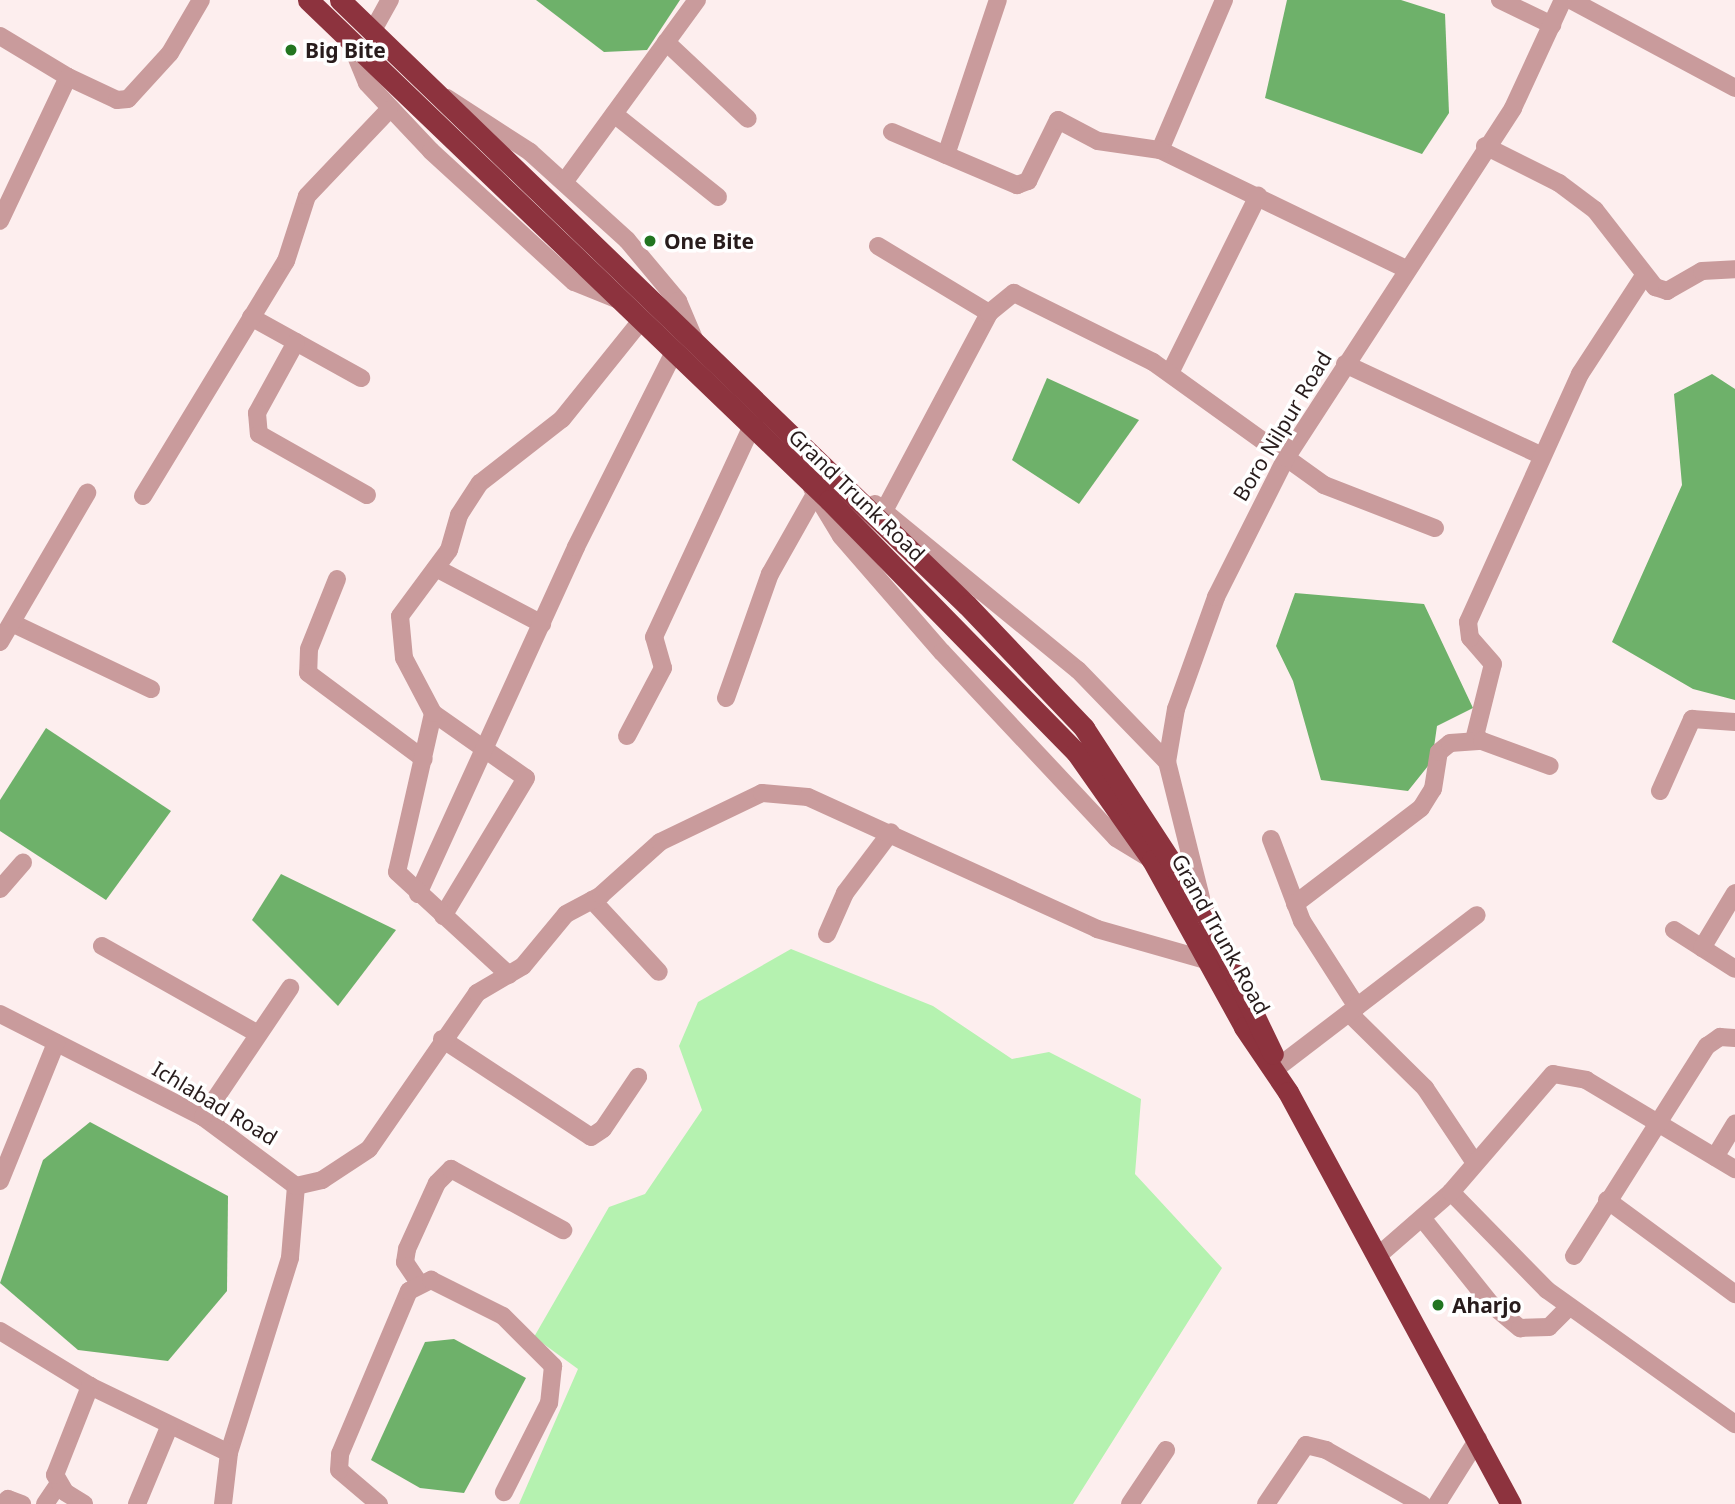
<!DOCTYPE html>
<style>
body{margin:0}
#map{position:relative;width:1735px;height:1504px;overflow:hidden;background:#fdeeee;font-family:"Noto Sans",sans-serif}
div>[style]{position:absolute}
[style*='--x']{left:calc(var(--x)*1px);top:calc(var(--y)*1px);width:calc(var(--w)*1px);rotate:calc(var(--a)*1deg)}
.green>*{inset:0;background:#b5f2b0}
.water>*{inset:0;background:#6eb16a}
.minor>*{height:18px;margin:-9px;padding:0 9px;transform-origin:9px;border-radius:9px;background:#c99b9c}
.highway>*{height:21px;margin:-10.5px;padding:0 10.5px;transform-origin:10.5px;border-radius:10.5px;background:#8d333e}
.dots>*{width:19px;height:19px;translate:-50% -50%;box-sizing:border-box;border:4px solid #fff;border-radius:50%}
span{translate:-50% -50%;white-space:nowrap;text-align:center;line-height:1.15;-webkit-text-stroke:7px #fff;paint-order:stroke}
.poi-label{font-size:21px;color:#281c1c;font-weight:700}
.left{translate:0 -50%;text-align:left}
.street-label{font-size:21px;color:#281c1c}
</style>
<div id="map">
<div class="green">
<div style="clip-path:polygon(791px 949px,933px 1006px,1012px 1059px,1049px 1052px,1141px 1099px,1135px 1174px,1222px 1268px,1073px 1504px,519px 1504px,578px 1369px,534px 1337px,609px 1207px,645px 1194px,702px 1110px,679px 1046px,698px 1002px)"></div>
</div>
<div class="water">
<div style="clip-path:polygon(536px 0,680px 0,647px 50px,604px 52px)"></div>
<div style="clip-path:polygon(1287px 0,1401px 0,1445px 14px,1449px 113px,1422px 154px,1265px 98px)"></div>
<div style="clip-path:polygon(1712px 374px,1735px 389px,1735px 700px,1693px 689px,1612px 642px,1682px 485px,1674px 394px)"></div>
<div style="clip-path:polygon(1047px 378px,1139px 420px,1079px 504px,1012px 460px)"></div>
<div style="clip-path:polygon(1295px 593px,1424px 604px,1473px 708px,1437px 726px,1432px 761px,1408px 791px,1321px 780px,1293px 681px,1276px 646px)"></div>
<div style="clip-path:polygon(46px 728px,171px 811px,106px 900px,0 831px,0 800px)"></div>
<div style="clip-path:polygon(281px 874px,396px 930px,338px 1006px,252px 920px)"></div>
<div style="clip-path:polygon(90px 1122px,228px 1196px,227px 1291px,168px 1361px,78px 1350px,0 1283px,43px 1160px)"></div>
<div style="clip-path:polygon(454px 1339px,526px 1378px,464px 1493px,420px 1488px,371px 1460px,425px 1342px)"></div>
</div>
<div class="minor">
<div style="--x:1224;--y:0;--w:163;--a:113.1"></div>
<div style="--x:1160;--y:150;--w:273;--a:25.8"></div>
<div style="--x:1500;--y:0;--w:58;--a:25.7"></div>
<div style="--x:1571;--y:0;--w:186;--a:28.2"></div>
<div style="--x:372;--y:32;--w:37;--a:-61"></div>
<div style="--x:0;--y:36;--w:79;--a:31.1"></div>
<div style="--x:68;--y:77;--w:159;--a:115.3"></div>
<div style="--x:666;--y:42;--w:112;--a:43.2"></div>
<div style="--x:351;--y:44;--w:42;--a:67.7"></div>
<div style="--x:367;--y:83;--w:93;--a:46.7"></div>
<div style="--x:431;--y:151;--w:194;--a:42.5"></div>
<div style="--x:574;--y:282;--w:48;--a:21.8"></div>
<div style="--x:68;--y:77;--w:54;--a:25.1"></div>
<div style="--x:117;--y:100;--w:11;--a:-5"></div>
<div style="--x:128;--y:99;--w:62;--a:-47.6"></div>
<div style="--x:170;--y:53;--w:61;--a:-59.7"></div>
<div style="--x:447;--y:98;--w:99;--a:33"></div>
<div style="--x:530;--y:152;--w:131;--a:42.2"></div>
<div style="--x:627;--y:240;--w:80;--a:50.1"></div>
<div style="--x:678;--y:301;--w:43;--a:67"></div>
<div style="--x:614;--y:114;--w:133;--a:38.6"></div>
<div style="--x:892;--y:132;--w:136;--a:23"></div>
<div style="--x:1017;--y:185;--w:12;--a:-20"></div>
<div style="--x:1028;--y:181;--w:68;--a:-63.8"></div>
<div style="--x:1058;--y:120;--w:45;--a:27.7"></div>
<div style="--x:1098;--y:141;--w:63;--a:8.3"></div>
<div style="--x:1485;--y:146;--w:83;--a:26.6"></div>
<div style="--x:1559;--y:183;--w:45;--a:36.9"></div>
<div style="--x:1595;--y:210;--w:98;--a:52.1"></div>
<div style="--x:1655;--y:287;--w:13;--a:18"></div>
<div style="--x:1667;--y:291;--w:40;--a:-29.7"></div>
<div style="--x:1702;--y:271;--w:33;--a:-3"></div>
<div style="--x:946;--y:155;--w:163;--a:-71.5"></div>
<div style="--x:565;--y:181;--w:224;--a:-53.9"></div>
<div style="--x:878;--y:246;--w:130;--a:31.1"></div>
<div style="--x:251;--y:317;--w:126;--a:29"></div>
<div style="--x:296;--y:342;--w:81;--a:118.8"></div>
<div style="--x:257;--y:413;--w:21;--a:85"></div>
<div style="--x:259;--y:434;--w:124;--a:29.5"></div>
<div style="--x:1345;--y:364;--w:217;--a:25"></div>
<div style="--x:1170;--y:373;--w:198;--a:-63.6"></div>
<div style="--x:812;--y:488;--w:56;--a:58.9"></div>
<div style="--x:841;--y:536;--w:154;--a:49"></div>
<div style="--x:942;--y:652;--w:255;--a:46.9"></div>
<div style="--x:1116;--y:838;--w:42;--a:31.4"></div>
<div style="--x:143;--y:496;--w:275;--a:-58.7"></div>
<div style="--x:286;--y:261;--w:68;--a:-72.1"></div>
<div style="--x:307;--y:196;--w:119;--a:-46.4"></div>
<div style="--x:875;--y:504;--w:262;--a:39.3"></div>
<div style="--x:1078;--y:670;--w:128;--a:45.9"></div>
<div style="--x:885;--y:509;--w:222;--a:-62"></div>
<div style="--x:989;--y:313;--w:32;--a:-39"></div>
<div style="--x:1014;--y:293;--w:155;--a:26.4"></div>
<div style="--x:1153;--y:362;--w:211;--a:35.7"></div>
<div style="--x:1324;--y:485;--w:119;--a:21.2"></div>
<div style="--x:436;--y:568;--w:120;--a:27.8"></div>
<div style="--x:337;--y:579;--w:75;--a:111.8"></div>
<div style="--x:309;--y:649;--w:24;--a:92"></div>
<div style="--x:308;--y:673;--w:144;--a:36.6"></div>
<div style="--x:12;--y:623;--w:154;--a:25.4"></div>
<div style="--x:0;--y:642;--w:173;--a:-59.7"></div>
<div style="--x:726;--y:698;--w:132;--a:-70.5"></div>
<div style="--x:770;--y:574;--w:92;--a:-60.6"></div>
<div style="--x:433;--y:713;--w:113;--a:35"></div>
<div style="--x:526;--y:778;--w:161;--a:121"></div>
<div style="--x:627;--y:736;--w:77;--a:-62.1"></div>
<div style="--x:663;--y:668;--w:32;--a:-106"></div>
<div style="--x:654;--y:637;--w:230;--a:-65.1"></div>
<div style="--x:1474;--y:740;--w:78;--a:-76"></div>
<div style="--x:1493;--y:664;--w:35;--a:-131"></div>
<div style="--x:1470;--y:638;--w:16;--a:-97"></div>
<div style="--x:1468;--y:622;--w:272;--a:-65.7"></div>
<div style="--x:1580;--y:374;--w:117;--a:-56.9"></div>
<div style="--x:1660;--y:791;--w:79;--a:-66"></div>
<div style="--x:1692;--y:719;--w:43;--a:4"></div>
<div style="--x:1271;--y:839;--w:88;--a:69.3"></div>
<div style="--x:1302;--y:921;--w:102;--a:57.4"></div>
<div style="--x:0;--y:889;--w:35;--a:-49"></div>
<div style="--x:418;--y:894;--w:381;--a:-65.5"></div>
<div style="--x:576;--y:547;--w:214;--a:-63.3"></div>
<div style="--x:1201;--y:898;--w:140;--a:-104"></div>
<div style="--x:1167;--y:762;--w:54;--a:-80.4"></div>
<div style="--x:1176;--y:709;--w:119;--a:-70.3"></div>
<div style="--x:1216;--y:597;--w:156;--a:-63.3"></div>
<div style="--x:1286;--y:458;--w:417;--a:-57"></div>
<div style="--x:1513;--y:108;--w:119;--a:-65.2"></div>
<div style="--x:592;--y:900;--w:98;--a:47.1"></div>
<div style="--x:1295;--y:904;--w:158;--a:-37.3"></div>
<div style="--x:1421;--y:808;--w:22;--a:-58"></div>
<div style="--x:1433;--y:789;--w:37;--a:-81"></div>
<div style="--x:1439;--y:752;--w:14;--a:-39"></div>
<div style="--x:1450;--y:743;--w:32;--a:-4"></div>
<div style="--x:1482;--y:741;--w:72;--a:20.2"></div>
<div style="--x:1674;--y:930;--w:72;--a:32.6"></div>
<div style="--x:827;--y:934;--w:45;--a:-66.3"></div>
<div style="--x:845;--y:893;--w:76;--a:-53"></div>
<div style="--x:102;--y:946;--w:179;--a:29.4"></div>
<div style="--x:1702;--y:948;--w:64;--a:-59"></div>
<div style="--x:509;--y:975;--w:152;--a:-137.4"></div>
<div style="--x:397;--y:872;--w:163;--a:-77.2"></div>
<div style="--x:433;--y:713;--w:62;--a:-117.8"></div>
<div style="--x:404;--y:658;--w:42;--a:-95.4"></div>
<div style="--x:400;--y:616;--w:82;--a:-53.4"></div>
<div style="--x:449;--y:550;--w:36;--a:-74"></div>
<div style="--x:459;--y:515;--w:38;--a:-57"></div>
<div style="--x:480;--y:483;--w:104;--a:-38"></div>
<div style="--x:562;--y:419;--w:124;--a:-51.2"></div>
<div style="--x:1349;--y:1013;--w:107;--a:44.6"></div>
<div style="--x:1425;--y:1088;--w:90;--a:56.3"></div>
<div style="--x:0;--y:1014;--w:228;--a:26.9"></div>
<div style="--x:203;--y:1117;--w:116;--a:36.6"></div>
<div style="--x:296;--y:1186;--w:72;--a:94.8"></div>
<div style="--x:290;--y:1258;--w:204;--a:107.4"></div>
<div style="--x:229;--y:1453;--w:51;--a:96.7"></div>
<div style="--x:442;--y:1039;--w:178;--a:33.3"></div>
<div style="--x:591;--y:1137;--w:14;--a:-34"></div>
<div style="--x:603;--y:1129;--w:63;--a:-56.1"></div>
<div style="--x:1278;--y:1067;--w:250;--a:-37.4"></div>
<div style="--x:203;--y:1117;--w:156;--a:-56"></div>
<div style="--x:1715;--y:1157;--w:39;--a:-59"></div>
<div style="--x:0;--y:1181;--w:149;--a:-67.9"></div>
<div style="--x:296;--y:1186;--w:27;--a:-13"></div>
<div style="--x:322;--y:1180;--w:56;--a:-33.4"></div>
<div style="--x:369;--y:1149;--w:190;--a:-55.3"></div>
<div style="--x:477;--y:993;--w:53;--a:-30.4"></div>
<div style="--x:523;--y:966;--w:67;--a:-50.4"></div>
<div style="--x:566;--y:914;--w:40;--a:-28"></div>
<div style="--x:601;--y:895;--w:79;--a:-41.9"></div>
<div style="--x:660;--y:842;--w:113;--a:-25.7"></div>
<div style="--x:762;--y:793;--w:46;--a:5"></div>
<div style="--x:808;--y:797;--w:318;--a:24.5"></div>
<div style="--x:1097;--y:929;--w:116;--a:15.9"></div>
<div style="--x:1451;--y:1192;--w:137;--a:45.6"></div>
<div style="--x:1547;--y:1290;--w:231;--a:35.5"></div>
<div style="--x:1607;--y:1200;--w:159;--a:36.3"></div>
<div style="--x:1422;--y:1218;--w:110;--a:51.3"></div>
<div style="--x:1491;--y:1304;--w:38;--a:40"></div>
<div style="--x:1520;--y:1328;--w:29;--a:-2"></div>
<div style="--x:1549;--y:1327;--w:28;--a:-45"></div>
<div style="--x:1380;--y:1254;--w:94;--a:-41.1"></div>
<div style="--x:1451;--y:1192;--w:156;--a:-49.2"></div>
<div style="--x:1553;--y:1074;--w:34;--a:10"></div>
<div style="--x:1586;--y:1080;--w:174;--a:30.9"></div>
<div style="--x:1574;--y:1256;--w:249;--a:-57.7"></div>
<div style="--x:1707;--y:1046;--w:16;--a:-35"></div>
<div style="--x:1720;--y:1037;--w:15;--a:4"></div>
<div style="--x:419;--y:1283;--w:25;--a:-124"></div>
<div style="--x:405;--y:1262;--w:13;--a:-81"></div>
<div style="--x:407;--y:1249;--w:72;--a:-65.6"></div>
<div style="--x:437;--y:1183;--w:20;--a:-45"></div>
<div style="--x:451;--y:1169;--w:128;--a:28.6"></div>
<div style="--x:0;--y:1331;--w:105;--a:31.4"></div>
<div style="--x:90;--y:1386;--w:154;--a:25.7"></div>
<div style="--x:2;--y:1504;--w:8;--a:-40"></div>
<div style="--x:8;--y:1499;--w:15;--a:20"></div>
<div style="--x:45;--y:1504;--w:23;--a:-56"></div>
<div style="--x:84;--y:1504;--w:22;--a:-148"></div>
<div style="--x:65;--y:1492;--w:20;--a:-120"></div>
<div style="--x:55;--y:1475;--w:96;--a:-68.5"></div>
<div style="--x:137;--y:1504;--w:83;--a:-67.4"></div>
<div style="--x:379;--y:1504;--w:52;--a:-139.6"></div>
<div style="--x:339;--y:1470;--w:16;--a:-86"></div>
<div style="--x:340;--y:1454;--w:177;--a:-67.1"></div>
<div style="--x:409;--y:1291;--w:25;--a:-27"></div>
<div style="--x:431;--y:1280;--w:80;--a:26.6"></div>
<div style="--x:503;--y:1316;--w:71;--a:45"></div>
<div style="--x:553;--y:1366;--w:37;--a:96"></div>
<div style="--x:549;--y:1403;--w:100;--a:116.8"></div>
<div style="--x:1130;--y:1504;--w:65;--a:-56.3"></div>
<div style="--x:1266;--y:1504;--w:71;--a:-55.9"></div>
<div style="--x:1306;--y:1445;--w:21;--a:14"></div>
<div style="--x:1326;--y:1450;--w:110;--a:29.4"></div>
<div style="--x:1437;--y:1504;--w:77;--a:-57.8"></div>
</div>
<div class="highway">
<div style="--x:308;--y:0;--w:722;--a:43.82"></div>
<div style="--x:829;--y:500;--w:353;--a:45.6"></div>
<div style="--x:1076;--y:752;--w:132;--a:54.9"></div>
<div style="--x:1152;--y:860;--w:191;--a:61.1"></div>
<div style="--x:1244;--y:1027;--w:78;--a:55.9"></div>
<div style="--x:1288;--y:1092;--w:468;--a:61.6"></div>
<div style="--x:340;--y:0;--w:871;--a:43.98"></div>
<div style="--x:967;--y:605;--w:170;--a:46.4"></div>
<div style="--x:1084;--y:728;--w:223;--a:56.9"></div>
<div style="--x:1206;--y:915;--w:154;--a:64.3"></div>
</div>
<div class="dots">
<div style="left:291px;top:50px;background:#227520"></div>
<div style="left:650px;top:241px;background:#227520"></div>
<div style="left:1438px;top:1305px;background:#227520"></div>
</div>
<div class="poi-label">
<span class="left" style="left:305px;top:50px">Big Bite</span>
<span class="left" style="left:664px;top:241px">One Bite</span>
<span class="left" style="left:1452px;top:1305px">Aharjo</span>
</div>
<div class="street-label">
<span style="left:1282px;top:426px;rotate:-59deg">Boro Nilpur Road</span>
<span style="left:857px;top:495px;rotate:44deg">Grand Trunk Road</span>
<span style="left:1221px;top:934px;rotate:61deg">Grand Trunk Road</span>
<span style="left:215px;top:1103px;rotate:31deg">Ichlabad Road</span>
</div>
</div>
